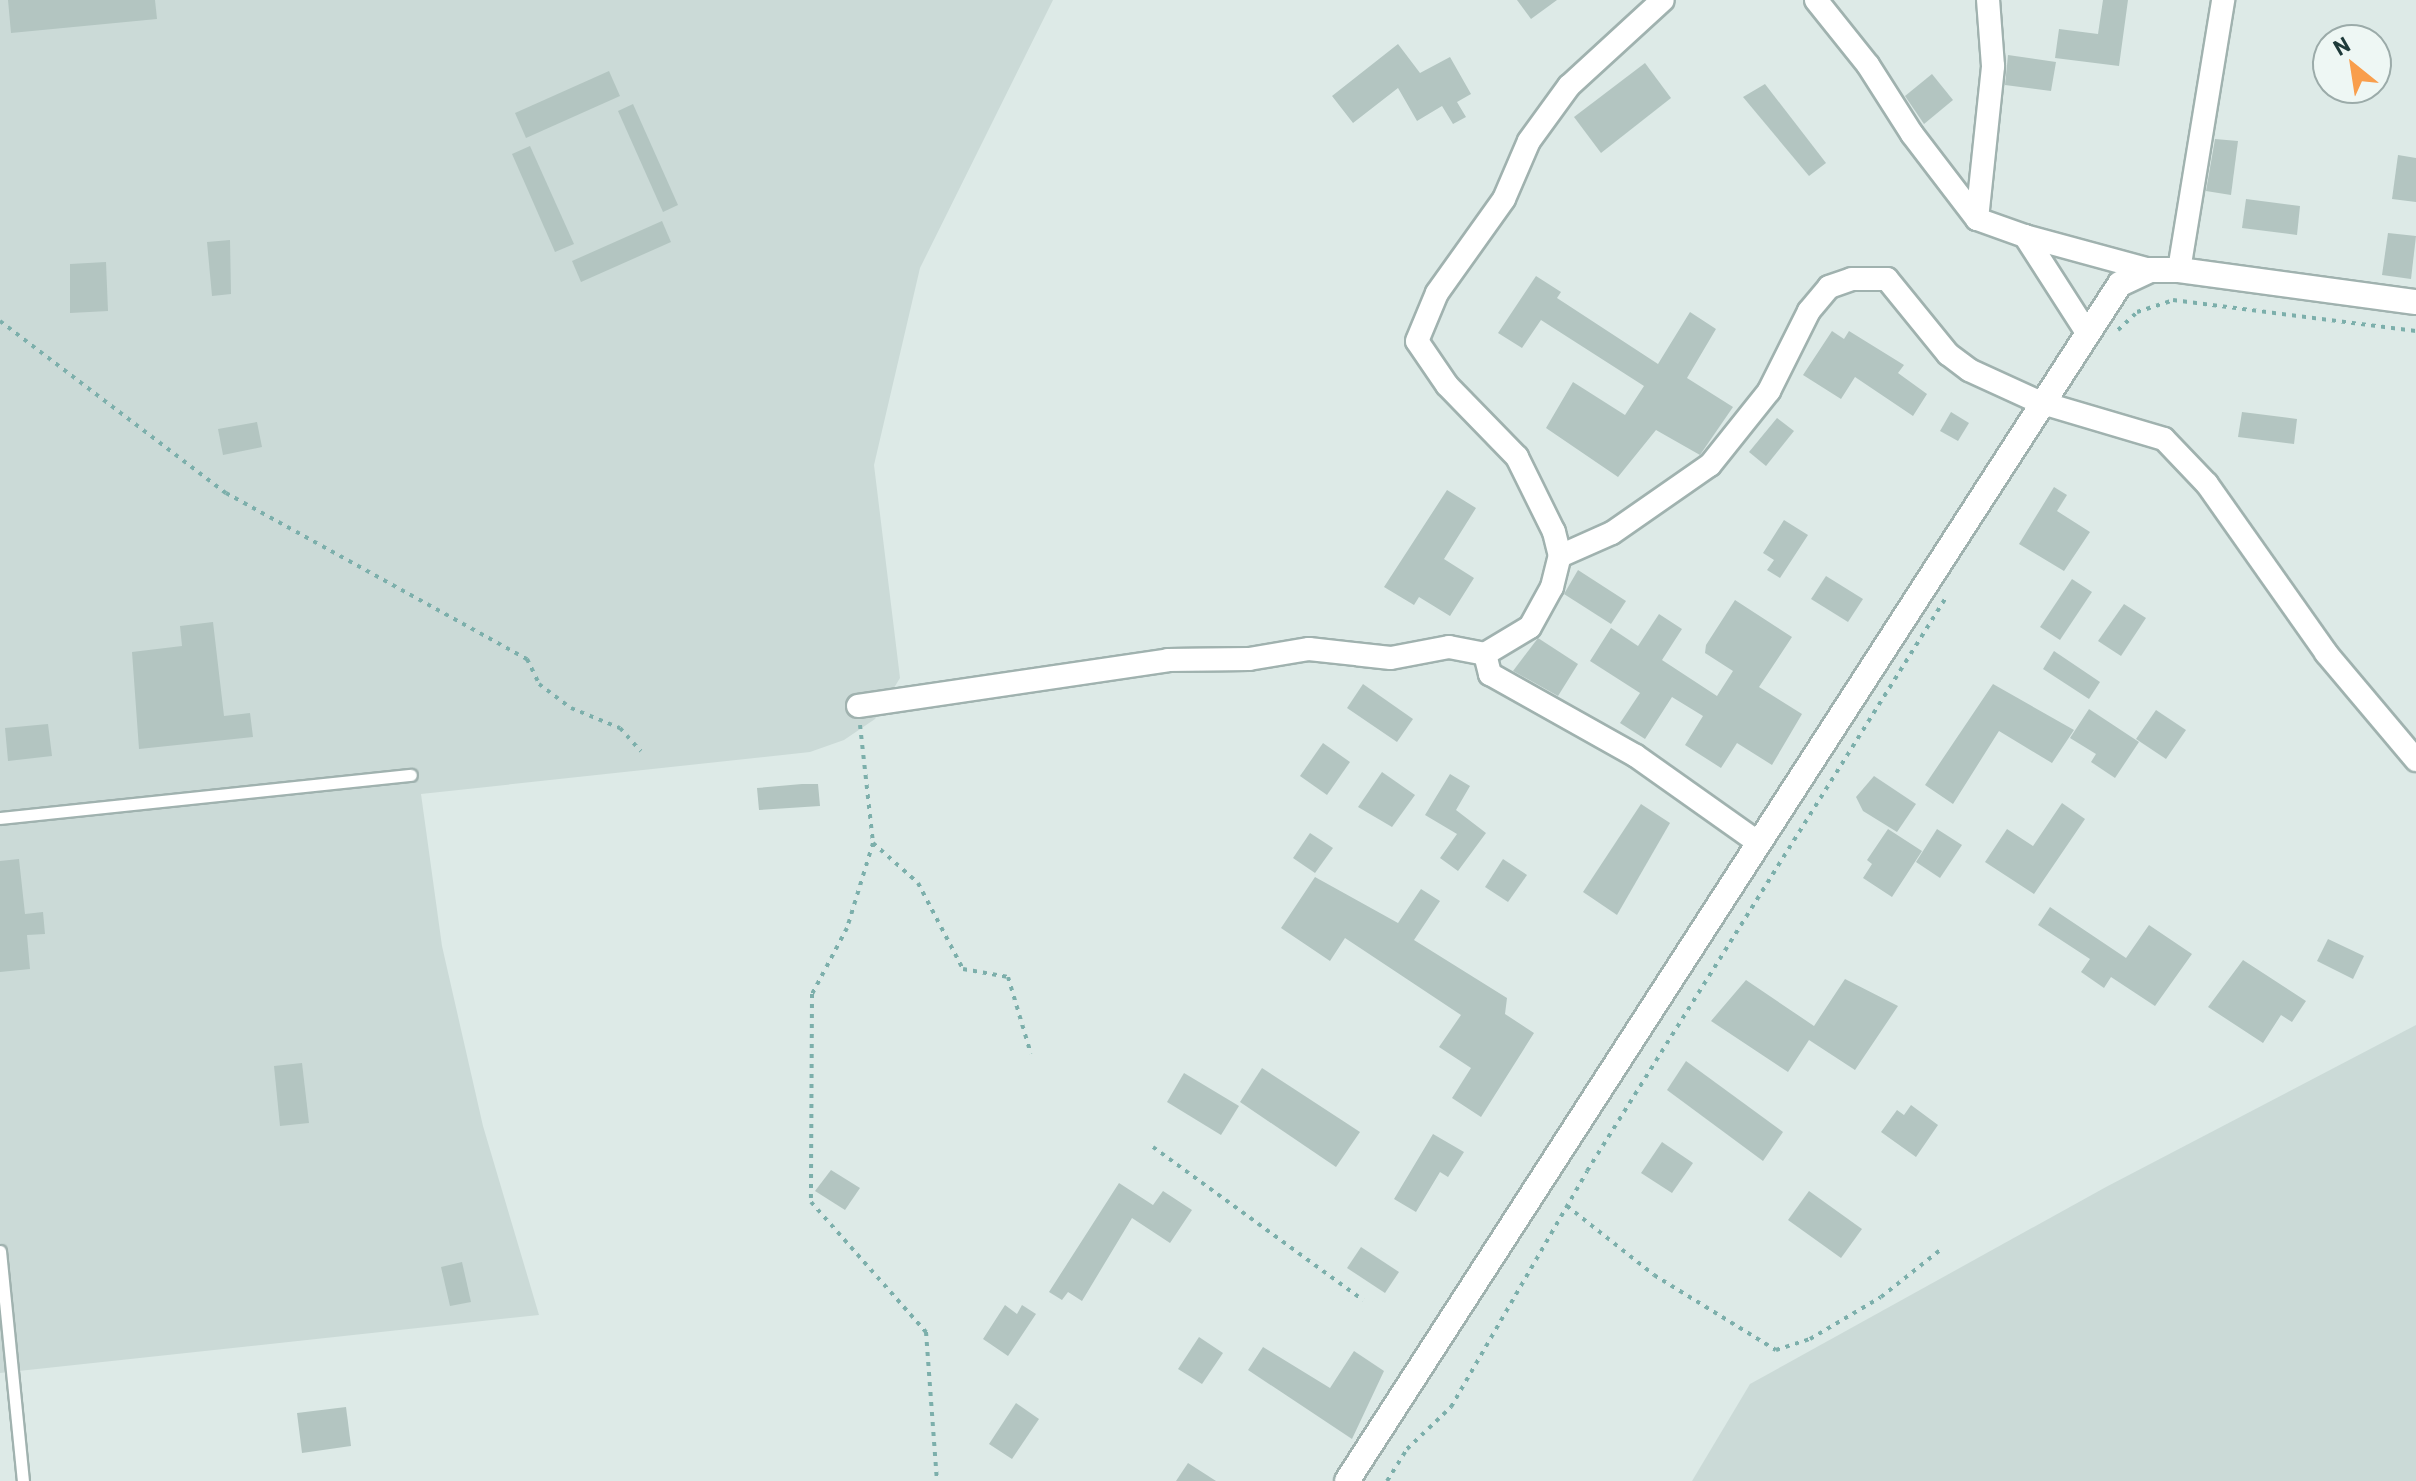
<!DOCTYPE html>
<style>
body{margin:0}
#map{position:relative;width:2416px;height:1481px;overflow:hidden;background:#ddeae7;font-family:Barlow,sans-serif}
div>[style]{position:absolute}
[style*='--x']{left:calc(var(--x)*1px);top:calc(var(--y)*1px);width:calc(var(--w)*1px);rotate:calc(var(--a)*1deg)}
.built>*{inset:0;background:#cbdad7}
.building>*{inset:0;background:#b3c5c1}
.path>*{height:4px;margin-top:-2px;transform-origin:0;background:repeating-linear-gradient(90deg,#7cafab 0 4px,transparent 0 10px)}
.roads{filter:drop-shadow(2px 0 #a0b2af) drop-shadow(-2px 0 #a0b2af) drop-shadow(0 2px #a0b2af) drop-shadow(0 -2px #a0b2af)}
.lane>*{height:11px;margin:-5.5px;padding:0 5.5px;transform-origin:5.5px;border-radius:5.5px;background:#fff}
.street>*{height:22px;margin:-11px;padding:0 11px;transform-origin:11px;border-radius:11px;background:#fff}
.secondary>*{height:24px;margin:-12px;padding:0 12px;transform-origin:12px;border-radius:12px;background:#fff}
span{translate:-50% -50%;white-space:nowrap;text-align:center;line-height:1.15;-webkit-text-stroke:8px #eef7f4;paint-order:stroke}
.north{position:absolute;left:2312px;top:24px;width:80px;height:80px;box-sizing:border-box;background:#eef7f4;border:2px solid #9baba9;border-radius:50%;rotate:330deg;font-size:22px;font-weight:700;line-height:32px;text-align:center;color:#1e3a39}
.north::after{content:'';display:block;margin:auto;width:28px;height:36px;background:#f99e4c;clip-path:polygon(50% 0,100% 100%,50% 72%,0 100%)}
</style>
<div id="map">
<div class="built">
<div style="clip-path:polygon(0 0,1053px 0,920px 268px,874px 465px,900px 678px,875px 719px,844px 740px,810px 752px,421px 794px,442px 946px,483px 1126px,539px 1315px,0 1373px)"></div>
<div style="clip-path:polygon(2416px 1025px,2416px 1481px,1692px 1481px,1750px 1384px,2106px 1187px)"></div>
</div>
<div class="building">
<div style="clip-path:polygon(8px 0,155px 0,157px 19px,11px 33px)"></div>
<div style="clip-path:polygon(1517px 0,1557px 0,1531px 19px)"></div>
<div style="clip-path:polygon(2103px 0,2128px 0,2119px 66px,2055px 58px,2059px 29px,2098px 34px)"></div>
<div style="clip-path:polygon(1398px 44px,1420px 73px,1450px 57px,1471px 94px,1457px 102px,1466px 117px,1453px 124px,1442px 106px,1417px 121px,1398px 88px,1353px 123px,1332px 96px)"></div>
<div style="clip-path:polygon(2008px 55px,2056px 62px,2051px 91px,2005px 85px)"></div>
<div style="clip-path:polygon(1645px 63px,1671px 98px,1601px 153px,1574px 117px)"></div>
<div style="clip-path:polygon(609px 71px,620px 96px,526px 138px,515px 113px)"></div>
<div style="clip-path:polygon(1932px 74px,1953px 100px,1924px 124px,1905px 96px)"></div>
<div style="clip-path:polygon(1765px 84px,1826px 163px,1809px 176px,1743px 97px)"></div>
<div style="clip-path:polygon(633px 104px,678px 205px,663px 212px,618px 111px)"></div>
<div style="clip-path:polygon(2215px 139px,2238px 141px,2231px 195px,2206px 191px)"></div>
<div style="clip-path:polygon(530px 146px,574px 244px,555px 252px,512px 154px)"></div>
<div style="clip-path:polygon(2398px 155px,2416px 158px,2416px 202px,2392px 199px)"></div>
<div style="clip-path:polygon(2246px 199px,2300px 206px,2297px 235px,2242px 228px)"></div>
<div style="clip-path:polygon(662px 221px,671px 242px,581px 282px,572px 261px)"></div>
<div style="clip-path:polygon(2388px 233px,2416px 236px,2411px 279px,2382px 275px)"></div>
<div style="clip-path:polygon(230px 240px,231px 294px,212px 296px,207px 242px)"></div>
<div style="clip-path:polygon(106px 262px,108px 311px,70px 313px,70px 264px)"></div>
<div style="clip-path:polygon(1536px 276px,1561px 292px,1557px 298px,1658px 364px,1690px 312px,1716px 329px,1687px 378px,1733px 407px,1700px 455px,1656px 430px,1618px 477px,1546px 428px,1573px 382px,1625px 415px,1644px 386px,1541px 320px,1522px 348px,1498px 333px)"></div>
<div style="clip-path:polygon(1832px 331px,1844px 339px,1849px 331px,1904px 365px,1898px 373px,1927px 394px,1913px 416px,1855px 377px,1841px 399px,1803px 375px)"></div>
<div style="clip-path:polygon(1951px 412px,1969px 423px,1958px 441px,1940px 431px)"></div>
<div style="clip-path:polygon(2242px 412px,2297px 419px,2294px 444px,2238px 437px)"></div>
<div style="clip-path:polygon(1777px 418px,1794px 431px,1766px 466px,1749px 452px)"></div>
<div style="clip-path:polygon(257px 422px,262px 447px,223px 455px,218px 429px)"></div>
<div style="clip-path:polygon(2054px 487px,2067px 495px,2057px 511px,2090px 532px,2064px 571px,2019px 544px)"></div>
<div style="clip-path:polygon(1447px 490px,1476px 508px,1444px 559px,1474px 578px,1450px 616px,1419px 597px,1414px 605px,1384px 587px)"></div>
<div style="clip-path:polygon(1784px 520px,1808px 535px,1780px 578px,1767px 570px,1774px 560px,1763px 553px)"></div>
<div style="clip-path:polygon(1578px 570px,1626px 601px,1611px 624px,1564px 594px)"></div>
<div style="clip-path:polygon(1826px 576px,1863px 599px,1848px 622px,1811px 599px)"></div>
<div style="clip-path:polygon(2072px 579px,2092px 592px,2060px 640px,2040px 627px)"></div>
<div style="clip-path:polygon(1735px 600px,1792px 637px,1759px 687px,1802px 714px,1772px 765px,1737px 743px,1721px 768px,1685px 745px,1703px 716px,1672px 697px,1645px 739px,1620px 723px,1640px 693px,1590px 661px,1611px 628px,1638px 646px,1659px 614px,1682px 629px,1662px 660px,1717px 696px,1733px 671px,1705px 653px,1706px 645px)"></div>
<div style="clip-path:polygon(2124px 604px,2146px 618px,2121px 656px,2098px 641px)"></div>
<div style="clip-path:polygon(213px 622px,224px 716px,250px 713px,253px 737px,139px 749px,132px 652px,182px 646px,180px 626px)"></div>
<div style="clip-path:polygon(1538px 638px,1578px 664px,1558px 696px,1513px 671px)"></div>
<div style="clip-path:polygon(2054px 651px,2100px 682px,2089px 699px,2043px 669px)"></div>
<div style="clip-path:polygon(1363px 684px,1413px 719px,1397px 742px,1347px 708px)"></div>
<div style="clip-path:polygon(1993px 684px,2074px 730px,2052px 763px,1999px 731px,1953px 804px,1925px 785px)"></div>
<div style="clip-path:polygon(2089px 709px,2139px 742px,2115px 778px,2091px 762px,2096px 754px,2070px 738px)"></div>
<div style="clip-path:polygon(2156px 710px,2186px 730px,2166px 759px,2136px 739px)"></div>
<div style="clip-path:polygon(48px 724px,52px 756px,8px 761px,5px 728px)"></div>
<div style="clip-path:polygon(1323px 743px,1350px 762px,1327px 795px,1300px 776px)"></div>
<div style="clip-path:polygon(1382px 772px,1415px 795px,1392px 827px,1358px 807px)"></div>
<div style="clip-path:polygon(1450px 774px,1470px 786px,1456px 810px,1486px 833px,1458px 871px,1440px 858px,1457px 834px,1425px 815px)"></div>
<div style="clip-path:polygon(1874px 776px,1916px 804px,1897px 832px,1863px 811px,1856px 797px)"></div>
<div style="clip-path:polygon(802px 784px,818px 784px,820px 806px,759px 810px,757px 788px)"></div>
<div style="clip-path:polygon(2062px 803px,2085px 819px,2034px 894px,1985px 862px,2007px 829px,2033px 846px)"></div>
<div style="clip-path:polygon(1641px 804px,1670px 823px,1617px 915px,1583px 892px)"></div>
<div style="clip-path:polygon(1888px 829px,1922px 851px,1892px 897px,1863px 878px,1872px 864px,1867px 860px)"></div>
<div style="clip-path:polygon(1937px 829px,1962px 845px,1940px 878px,1916px 862px)"></div>
<div style="clip-path:polygon(1310px 833px,1333px 848px,1315px 873px,1293px 858px)"></div>
<div style="clip-path:polygon(19px 859px,25px 914px,43px 912px,45px 934px,27px 935px,30px 969px,0 972px,0 861px)"></div>
<div style="clip-path:polygon(1503px 859px,1527px 875px,1508px 902px,1485px 887px)"></div>
<div style="clip-path:polygon(1315px 877px,1398px 923px,1421px 889px,1440px 901px,1414px 940px,1507px 998px,1505px 1014px,1534px 1033px,1481px 1117px,1452px 1098px,1471px 1068px,1439px 1047px,1461px 1015px,1345px 938px,1330px 961px,1281px 928px)"></div>
<div style="clip-path:polygon(2050px 907px,2126px 958px,2149px 925px,2192px 954px,2155px 1006px,2111px 977px,2104px 988px,2081px 972px,2090px 959px,2038px 925px)"></div>
<div style="clip-path:polygon(2328px 939px,2364px 956px,2353px 979px,2317px 961px)"></div>
<div style="clip-path:polygon(2243px 960px,2306px 1001px,2292px 1022px,2281px 1015px,2263px 1043px,2208px 1007px)"></div>
<div style="clip-path:polygon(1845px 979px,1898px 1006px,1855px 1070px,1809px 1040px,1788px 1072px,1711px 1021px,1746px 980px,1814px 1026px)"></div>
<div style="clip-path:polygon(1686px 1061px,1783px 1132px,1763px 1161px,1667px 1090px)"></div>
<div style="clip-path:polygon(302px 1063px,309px 1123px,280px 1126px,274px 1066px)"></div>
<div style="clip-path:polygon(1262px 1068px,1360px 1132px,1336px 1167px,1240px 1102px)"></div>
<div style="clip-path:polygon(1184px 1073px,1239px 1106px,1221px 1135px,1167px 1102px)"></div>
<div style="clip-path:polygon(1911px 1105px,1938px 1125px,1916px 1157px,1881px 1132px,1897px 1110px,1904px 1115px)"></div>
<div style="clip-path:polygon(1433px 1134px,1464px 1152px,1448px 1177px,1440px 1172px,1416px 1212px,1394px 1199px)"></div>
<div style="clip-path:polygon(1662px 1142px,1693px 1163px,1672px 1193px,1641px 1173px)"></div>
<div style="clip-path:polygon(831px 1170px,860px 1188px,845px 1210px,815px 1191px)"></div>
<div style="clip-path:polygon(1119px 1183px,1153px 1205px,1163px 1191px,1192px 1210px,1170px 1243px,1132px 1218px,1082px 1301px,1068px 1292px,1062px 1300px,1049px 1292px)"></div>
<div style="clip-path:polygon(1809px 1191px,1862px 1229px,1841px 1258px,1788px 1220px)"></div>
<div style="clip-path:polygon(1361px 1247px,1399px 1272px,1385px 1293px,1347px 1268px)"></div>
<div style="clip-path:polygon(462px 1262px,471px 1302px,450px 1306px,441px 1267px)"></div>
<div style="clip-path:polygon(1005px 1305px,1017px 1314px,1022px 1305px,1036px 1314px,1008px 1356px,983px 1339px)"></div>
<div style="clip-path:polygon(1199px 1337px,1223px 1353px,1202px 1384px,1178px 1369px)"></div>
<div style="clip-path:polygon(1263px 1347px,1330px 1388px,1354px 1351px,1384px 1371px,1352px 1439px,1248px 1370px)"></div>
<div style="clip-path:polygon(1016px 1403px,1039px 1419px,1012px 1459px,989px 1444px)"></div>
<div style="clip-path:polygon(346px 1407px,351px 1446px,302px 1453px,297px 1413px)"></div>
<div style="clip-path:polygon(1188px 1463px,1216px 1481px,1176px 1481px)"></div>
</div>
<div class="path">
<div style="--x:0;--y:321;--w:284;--a:37.3"></div>
<div style="--x:226;--y:493;--w:344;--a:28.9"></div>
<div style="--x:527;--y:659;--w:28;--a:64"></div>
<div style="--x:539;--y:684;--w:40;--a:37"></div>
<div style="--x:571;--y:708;--w:53;--a:22.2"></div>
<div style="--x:620;--y:728;--w:31;--a:48"></div>
<div style="--x:2118;--y:330;--w:26;--a:-43"></div>
<div style="--x:2137;--y:312;--w:38;--a:-18"></div>
<div style="--x:2173;--y:300;--w:245;--a:7.3"></div>
<div style="--x:860;--y:725;--w:119;--a:83.7"></div>
<div style="--x:873;--y:843;--w:89;--a:107"></div>
<div style="--x:847;--y:928;--w:75;--a:117.9"></div>
<div style="--x:812;--y:994;--w:208;--a:90.3"></div>
<div style="--x:811;--y:1202;--w:174;--a:48.5"></div>
<div style="--x:926;--y:1332;--w:149;--a:85.8"></div>
<div style="--x:873;--y:843;--w:60;--a:41.6"></div>
<div style="--x:918;--y:883;--w:97;--a:62.4"></div>
<div style="--x:963;--y:969;--w:46;--a:10.1"></div>
<div style="--x:1008;--y:977;--w:80;--a:73.4"></div>
<div style="--x:1153;--y:1147;--w:260;--a:36.1"></div>
<div style="--x:1567;--y:1206;--w:111;--a:38.4"></div>
<div style="--x:1654;--y:1275;--w:143;--a:31.6"></div>
<div style="--x:1776;--y:1350;--w:36;--a:-18"></div>
<div style="--x:1810;--y:1339;--w:82;--a:-30.6"></div>
<div style="--x:1881;--y:1297;--w:75;--a:-38.5"></div>
<div style="--x:1387;--y:1481;--w:38;--a:-58"></div>
<div style="--x:1407;--y:1449;--w:61;--a:-43.7"></div>
<div style="--x:1451;--y:1407;--w:272;--a:-60"></div>
<div style="--x:1587;--y:1171;--w:675;--a:-57.96"></div>
</div>
<div class="roads">
<div class="lane">
<div style="--x:0;--y:818;--w:413;--a:-6"></div>
<div style="--x:0;--y:1251;--w:231;--a:84.3"></div>
</div>
<div class="street">
<div style="--x:1816;--y:0;--w:83;--a:51.3"></div>
<div style="--x:1868;--y:65;--w:82;--a:57.5"></div>
<div style="--x:1912;--y:134;--w:107;--a:52.6"></div>
<div style="--x:1977;--y:219;--w:51;--a:19.5"></div>
<div style="--x:2025;--y:236;--w:113;--a:57.3"></div>
<div style="--x:1977;--y:219;--w:154;--a:-84"></div>
<div style="--x:1993;--y:66;--w:66;--a:-94.3"></div>
<div style="--x:2025;--y:236;--w:130;--a:15.2"></div>
<div style="--x:2179;--y:270;--w:274;--a:-80.7"></div>
<div style="--x:1560;--y:556;--w:57;--a:-23.9"></div>
<div style="--x:1612;--y:533;--w:119;--a:-34.8"></div>
<div style="--x:1710;--y:465;--w:95;--a:-51.4"></div>
<div style="--x:1769;--y:391;--w:89;--a:-63.4"></div>
<div style="--x:1809;--y:311;--w:31;--a:-50"></div>
<div style="--x:1829;--y:287;--w:24;--a:-19"></div>
<div style="--x:1852;--y:279;--w:35;--a:0"></div>
<div style="--x:1887;--y:279;--w:97;--a:50.9"></div>
<div style="--x:1948;--y:354;--w:26;--a:37"></div>
<div style="--x:1969;--y:370;--w:77;--a:24.6"></div>
<div style="--x:2039;--y:402;--w:130;--a:16.5"></div>
<div style="--x:2164;--y:439;--w:62;--a:46.3"></div>
<div style="--x:2207;--y:484;--w:207;--a:54.8"></div>
<div style="--x:2326;--y:653;--w:140;--a:49.9"></div>
<div style="--x:1485;--y:654;--w:21;--a:76"></div>
<div style="--x:1490;--y:674;--w:167;--a:29.3"></div>
<div style="--x:1636;--y:756;--w:151;--a:35.3"></div>
<div style="--x:858;--y:706;--w:313;--a:-8.4"></div>
<div style="--x:1168;--y:660;--w:81;--a:-0.7"></div>
<div style="--x:1249;--y:659;--w:61;--a:-9.5"></div>
<div style="--x:1309;--y:649;--w:82;--a:6.3"></div>
<div style="--x:1391;--y:658;--w:59;--a:-10.7"></div>
<div style="--x:1449;--y:647;--w:37;--a:11"></div>
<div style="--x:1485;--y:654;--w:52;--a:-31"></div>
<div style="--x:1530;--y:627;--w:46;--a:-61.2"></div>
<div style="--x:1552;--y:587;--w:32;--a:-76"></div>
<div style="--x:1560;--y:556;--w:25;--a:-104"></div>
<div style="--x:1554;--y:532;--w:84;--a:-116.3"></div>
<div style="--x:1517;--y:457;--w:100;--a:-134.2"></div>
<div style="--x:1447;--y:385;--w:53;--a:-124.3"></div>
<div style="--x:1417;--y:341;--w:52;--a:-67.4"></div>
<div style="--x:1437;--y:293;--w:115;--a:-54.5"></div>
<div style="--x:1504;--y:199;--w:63;--a:-66.7"></div>
<div style="--x:1529;--y:141;--w:68;--a:-54"></div>
<div style="--x:1569;--y:86;--w:127;--a:-42.5"></div>
</div>
<div class="secondary">
<div style="--x:1347;--y:1481;--w:1425;--a:-57.15"></div>
<div style="--x:2120;--y:284;--w:33;--a:-25"></div>
<div style="--x:2150;--y:270;--w:29;--a:0"></div>
<div style="--x:2179;--y:270;--w:239;--a:7.7"></div>
</div>
</div>
<div class="north">N</div>
</div>
